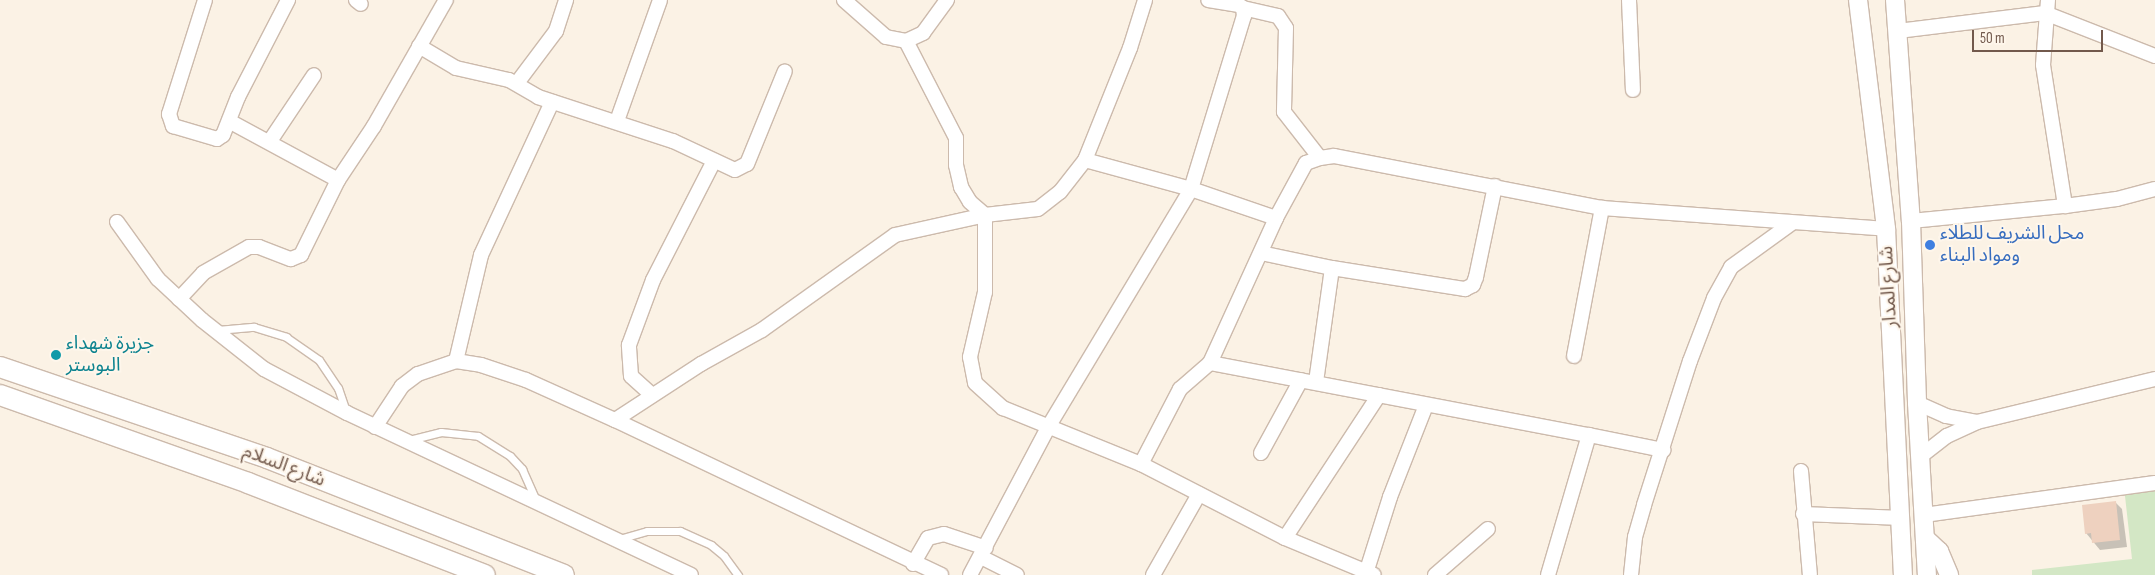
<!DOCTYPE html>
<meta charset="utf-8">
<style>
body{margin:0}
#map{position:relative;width:2155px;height:575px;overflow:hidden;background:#fbf2e5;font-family:"Sofia Sans Condensed","Noto Sans Arabic",sans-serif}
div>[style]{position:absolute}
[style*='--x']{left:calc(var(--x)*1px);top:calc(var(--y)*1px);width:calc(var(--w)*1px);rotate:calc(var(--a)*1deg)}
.green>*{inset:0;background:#d3e7c5}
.shadow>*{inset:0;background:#0003}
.building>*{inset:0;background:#eed1bf}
.roads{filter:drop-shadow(1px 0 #ccbaac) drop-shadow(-1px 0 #ccbaac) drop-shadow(0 1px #ccbaac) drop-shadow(0 -1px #ccbaac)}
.service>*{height:7px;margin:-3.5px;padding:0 3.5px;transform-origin:3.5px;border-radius:3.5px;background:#fff}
.minor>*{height:14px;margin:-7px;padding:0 7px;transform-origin:7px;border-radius:7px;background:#fff}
.tertiary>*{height:18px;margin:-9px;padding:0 9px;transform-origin:9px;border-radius:9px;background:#fff}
.secondary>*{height:20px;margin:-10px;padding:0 10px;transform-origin:10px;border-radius:10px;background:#fff}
.dots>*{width:14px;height:14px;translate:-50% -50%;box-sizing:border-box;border:2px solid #fef6eb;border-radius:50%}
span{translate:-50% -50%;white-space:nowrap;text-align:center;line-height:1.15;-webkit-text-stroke:4px #fef6eb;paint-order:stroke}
.shop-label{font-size:19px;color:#366cbe}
.left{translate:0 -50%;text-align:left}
.street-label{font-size:19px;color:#72594c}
.culture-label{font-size:19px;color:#0d838f}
.scale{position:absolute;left:1972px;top:30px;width:131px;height:22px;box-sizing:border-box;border:2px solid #72594c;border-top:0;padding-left:6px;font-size:15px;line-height:18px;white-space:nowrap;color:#72594c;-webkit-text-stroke:4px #fef6eb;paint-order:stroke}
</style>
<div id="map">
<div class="green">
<div style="clip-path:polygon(2124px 487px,2155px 487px,2155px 575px,2032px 575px,2032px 570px,2132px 559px)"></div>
</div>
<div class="shadow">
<div style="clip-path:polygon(2115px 502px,2122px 509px,2127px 547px,2100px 550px,2086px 533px)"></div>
</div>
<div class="building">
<div style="clip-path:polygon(2116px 501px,2120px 540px,2092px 543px,2091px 533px,2085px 534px,2082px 505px)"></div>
</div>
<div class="roads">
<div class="service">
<div style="--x:217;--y:330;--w:37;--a:-5"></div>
<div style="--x:254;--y:327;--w:34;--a:17"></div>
<div style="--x:286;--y:337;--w:40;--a:34.9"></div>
<div style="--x:319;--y:360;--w:34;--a:56"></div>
<div style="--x:338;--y:388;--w:24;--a:71"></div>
<div style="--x:409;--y:440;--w:33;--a:-14"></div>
<div style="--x:441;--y:432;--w:37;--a:6"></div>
<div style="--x:478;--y:436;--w:38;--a:32"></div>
<div style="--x:510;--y:456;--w:18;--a:47"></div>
<div style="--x:522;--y:469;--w:35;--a:66"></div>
<div style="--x:619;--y:539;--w:29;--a:-16"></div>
<div style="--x:647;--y:531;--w:33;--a:0"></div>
<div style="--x:680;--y:531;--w:34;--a:24"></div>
<div style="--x:711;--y:545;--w:17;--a:40"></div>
<div style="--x:724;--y:556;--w:24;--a:54"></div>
</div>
<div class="minor">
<div style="--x:205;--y:0;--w:120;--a:107.5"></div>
<div style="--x:169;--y:114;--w:13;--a:72"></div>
<div style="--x:173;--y:126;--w:46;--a:16.5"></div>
<div style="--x:217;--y:139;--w:7;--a:-34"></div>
<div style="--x:223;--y:135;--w:41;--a:-68.5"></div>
<div style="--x:238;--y:97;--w:109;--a:-62.7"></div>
<div style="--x:356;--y:0;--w:6;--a:39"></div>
<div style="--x:844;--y:0;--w:56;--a:41.4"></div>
<div style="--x:886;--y:37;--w:20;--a:11"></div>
<div style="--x:906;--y:41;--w:19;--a:-25"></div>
<div style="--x:923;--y:33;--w:41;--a:-54"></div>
<div style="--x:1629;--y:0;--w:90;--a:87.5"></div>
<div style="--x:2048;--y:0;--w:65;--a:94.4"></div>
<div style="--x:2043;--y:65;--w:143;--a:81.1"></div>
<div style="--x:1243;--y:8;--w:36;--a:13"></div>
<div style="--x:1278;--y:16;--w:14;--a:56"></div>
<div style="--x:1286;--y:28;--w:84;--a:91.4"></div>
<div style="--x:1284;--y:112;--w:58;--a:52"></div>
<div style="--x:1898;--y:31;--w:148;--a:-7"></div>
<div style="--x:2045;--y:13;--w:118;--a:21.4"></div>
<div style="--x:906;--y:41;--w:109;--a:62.7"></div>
<div style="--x:956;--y:138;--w:27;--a:90"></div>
<div style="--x:956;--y:165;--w:23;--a:77"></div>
<div style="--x:961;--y:187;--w:17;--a:59"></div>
<div style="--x:970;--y:202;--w:20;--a:41"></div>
<div style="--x:985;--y:215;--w:77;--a:90"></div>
<div style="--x:985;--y:292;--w:67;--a:103"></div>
<div style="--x:970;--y:357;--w:26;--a:79"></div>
<div style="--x:975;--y:383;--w:38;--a:42"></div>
<div style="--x:1003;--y:408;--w:149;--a:22.1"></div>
<div style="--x:1141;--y:464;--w:162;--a:27.2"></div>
<div style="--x:1285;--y:538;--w:96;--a:22.6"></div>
<div style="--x:419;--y:46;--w:43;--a:30.7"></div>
<div style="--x:456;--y:68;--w:54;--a:12.8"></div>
<div style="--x:509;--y:80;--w:34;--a:30"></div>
<div style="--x:538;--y:97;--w:142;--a:18.1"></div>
<div style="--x:673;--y:141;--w:68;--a:25.1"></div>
<div style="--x:735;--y:170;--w:13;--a:-27"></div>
<div style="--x:747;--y:164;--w:100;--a:-67.8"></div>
<div style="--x:517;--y:83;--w:65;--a:-53.1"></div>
<div style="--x:556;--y:31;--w:33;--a:-72"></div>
<div style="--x:229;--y:121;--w:124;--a:28.4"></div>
<div style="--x:617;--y:121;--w:128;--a:-70.4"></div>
<div style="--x:270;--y:141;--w:79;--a:-56.3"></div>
<div style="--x:1085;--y:160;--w:110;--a:15.3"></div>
<div style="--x:1191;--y:189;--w:90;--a:18.8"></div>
<div style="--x:1911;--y:221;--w:155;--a:-5.6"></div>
<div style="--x:2065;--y:206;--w:52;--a:-7.7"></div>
<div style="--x:2117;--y:199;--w:39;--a:-15"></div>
<div style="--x:117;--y:222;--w:70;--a:54.3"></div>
<div style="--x:158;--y:279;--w:60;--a:43"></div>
<div style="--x:202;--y:320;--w:79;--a:38.3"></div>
<div style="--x:264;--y:369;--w:94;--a:27.9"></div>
<div style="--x:347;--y:413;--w:380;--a:25.2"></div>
<div style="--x:1261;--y:253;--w:73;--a:11.9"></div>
<div style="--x:1332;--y:268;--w:135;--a:9"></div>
<div style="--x:1465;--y:289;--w:9;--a:-27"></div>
<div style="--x:1473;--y:285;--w:9;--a:-69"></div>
<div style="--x:1476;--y:277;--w:93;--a:-78.2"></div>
<div style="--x:179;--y:299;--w:35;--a:-47"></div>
<div style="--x:203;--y:273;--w:53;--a:-29.5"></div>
<div style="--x:249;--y:247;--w:10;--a:0"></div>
<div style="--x:259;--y:247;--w:34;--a:21"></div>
<div style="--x:291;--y:259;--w:11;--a:-22"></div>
<div style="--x:301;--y:255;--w:84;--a:-63.7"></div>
<div style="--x:338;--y:180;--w:65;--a:-56.3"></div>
<div style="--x:374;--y:126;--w:145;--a:-60.3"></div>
<div style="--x:1574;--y:356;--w:151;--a:-79.3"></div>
<div style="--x:456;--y:361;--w:109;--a:-76.7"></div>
<div style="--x:481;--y:255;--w:169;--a:-65.1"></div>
<div style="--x:1210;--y:363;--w:159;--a:-65.5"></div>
<div style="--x:1276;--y:218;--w:63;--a:-61.4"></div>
<div style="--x:1306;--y:163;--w:15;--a:-20"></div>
<div style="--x:1320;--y:158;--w:14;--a:-8"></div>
<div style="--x:1334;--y:156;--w:273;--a:11"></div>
<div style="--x:1602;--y:208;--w:285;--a:4.2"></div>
<div style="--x:1316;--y:382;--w:115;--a:-82"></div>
<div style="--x:652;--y:395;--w:28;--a:-138"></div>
<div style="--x:631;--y:376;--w:31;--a:-94"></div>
<div style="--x:629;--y:345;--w:69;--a:-69.7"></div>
<div style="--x:653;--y:280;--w:134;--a:-62.9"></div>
<div style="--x:1917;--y:403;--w:32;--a:24"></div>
<div style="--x:1946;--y:416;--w:31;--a:11"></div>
<div style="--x:615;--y:420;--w:103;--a:-33.1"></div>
<div style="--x:701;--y:364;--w:70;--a:-29.1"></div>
<div style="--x:762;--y:330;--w:163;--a:-35.5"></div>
<div style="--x:895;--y:235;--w:92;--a:-12.5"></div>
<div style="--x:985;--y:215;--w:53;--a:-6.5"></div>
<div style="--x:1038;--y:209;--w:28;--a:-38"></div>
<div style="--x:1060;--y:192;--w:41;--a:-52"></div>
<div style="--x:1085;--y:160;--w:121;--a:-68.1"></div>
<div style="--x:1130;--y:48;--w:50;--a:-72.6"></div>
<div style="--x:375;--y:427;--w:49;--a:-56.6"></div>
<div style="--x:402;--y:386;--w:20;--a:-37"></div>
<div style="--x:418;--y:374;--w:40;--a:-18.9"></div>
<div style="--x:456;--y:361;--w:25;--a:9"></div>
<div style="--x:481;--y:365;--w:47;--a:18.4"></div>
<div style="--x:526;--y:380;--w:98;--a:24.2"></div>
<div style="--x:615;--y:420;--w:361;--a:25.4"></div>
<div style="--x:1261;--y:453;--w:83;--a:-61.3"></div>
<div style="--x:1921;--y:456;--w:33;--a:-38"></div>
<div style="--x:1947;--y:436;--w:33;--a:-25"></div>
<div style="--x:1977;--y:422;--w:183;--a:-13.6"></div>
<div style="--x:1141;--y:464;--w:85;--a:-62.5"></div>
<div style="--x:1180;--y:389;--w:40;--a:-41"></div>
<div style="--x:1210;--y:363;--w:386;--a:10.8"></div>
<div style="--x:1801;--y:471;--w:104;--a:85.1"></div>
<div style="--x:1803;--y:514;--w:99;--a:2.3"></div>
<div style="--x:1924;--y:515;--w:233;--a:-7.9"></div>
<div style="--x:1285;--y:538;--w:171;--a:-56.7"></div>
<div style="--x:981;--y:557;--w:40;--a:26.6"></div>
<div style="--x:913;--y:564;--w:30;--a:-60"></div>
<div style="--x:928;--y:538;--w:16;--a:-14"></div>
<div style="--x:944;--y:534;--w:44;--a:18.4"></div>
<div style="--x:1367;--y:570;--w:77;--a:-72.5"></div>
<div style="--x:1390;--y:497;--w:99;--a:-68.6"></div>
<div style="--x:970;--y:575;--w:171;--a:-62.1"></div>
<div style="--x:1050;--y:424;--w:274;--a:-59"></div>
<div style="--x:1191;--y:189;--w:181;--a:-73"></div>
<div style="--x:1244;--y:16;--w:8;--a:-97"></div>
<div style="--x:1243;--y:8;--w:5;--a:-143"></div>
<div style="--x:1239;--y:5;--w:31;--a:-171"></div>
<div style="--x:1153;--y:575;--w:93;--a:-60.4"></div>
<div style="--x:1435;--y:575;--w:70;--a:-41"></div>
<div style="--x:1548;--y:575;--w:146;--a:-73.7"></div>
<div style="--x:1589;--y:435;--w:76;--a:11.5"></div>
<div style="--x:1631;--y:575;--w:38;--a:-84"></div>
<div style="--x:1635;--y:537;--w:33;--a:-74"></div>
<div style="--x:1644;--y:505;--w:151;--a:-72.3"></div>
<div style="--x:1690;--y:361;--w:67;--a:-69.1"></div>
<div style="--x:1714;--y:298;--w:35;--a:-61"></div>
<div style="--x:1731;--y:267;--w:75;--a:-35.8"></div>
</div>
<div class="tertiary">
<div style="--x:1858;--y:0;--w:231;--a:83"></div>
<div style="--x:1886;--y:229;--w:346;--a:87.2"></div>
<div style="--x:1895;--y:0;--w:222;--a:85.9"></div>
<div style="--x:1911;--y:221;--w:182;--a:88.1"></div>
<div style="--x:1917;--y:403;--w:172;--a:86.7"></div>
<div style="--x:1926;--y:539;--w:18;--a:43"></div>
<div style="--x:1939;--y:551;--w:26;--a:67"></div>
</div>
<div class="secondary">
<div style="--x:0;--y:367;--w:282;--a:18.8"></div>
<div style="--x:267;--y:458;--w:319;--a:21.5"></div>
<div style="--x:0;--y:395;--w:263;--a:19.5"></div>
<div style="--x:248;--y:483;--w:254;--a:21.2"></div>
</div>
</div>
<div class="dots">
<div style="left:1930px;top:245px;background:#3f7fe0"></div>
<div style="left:56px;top:355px;background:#0f9aa8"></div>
</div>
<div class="shop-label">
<span class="left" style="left:1940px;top:245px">محل الشريف للطلاء<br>ومواد البناء</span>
</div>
<div class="street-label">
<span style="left:1889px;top:287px;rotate:-93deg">شارع المدار</span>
<span style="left:284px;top:466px;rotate:21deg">شارع السلام</span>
</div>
<div class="culture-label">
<span class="left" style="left:66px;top:355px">جزيرة شهداﺀ<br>البوستر</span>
</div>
<div class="scale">50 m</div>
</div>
